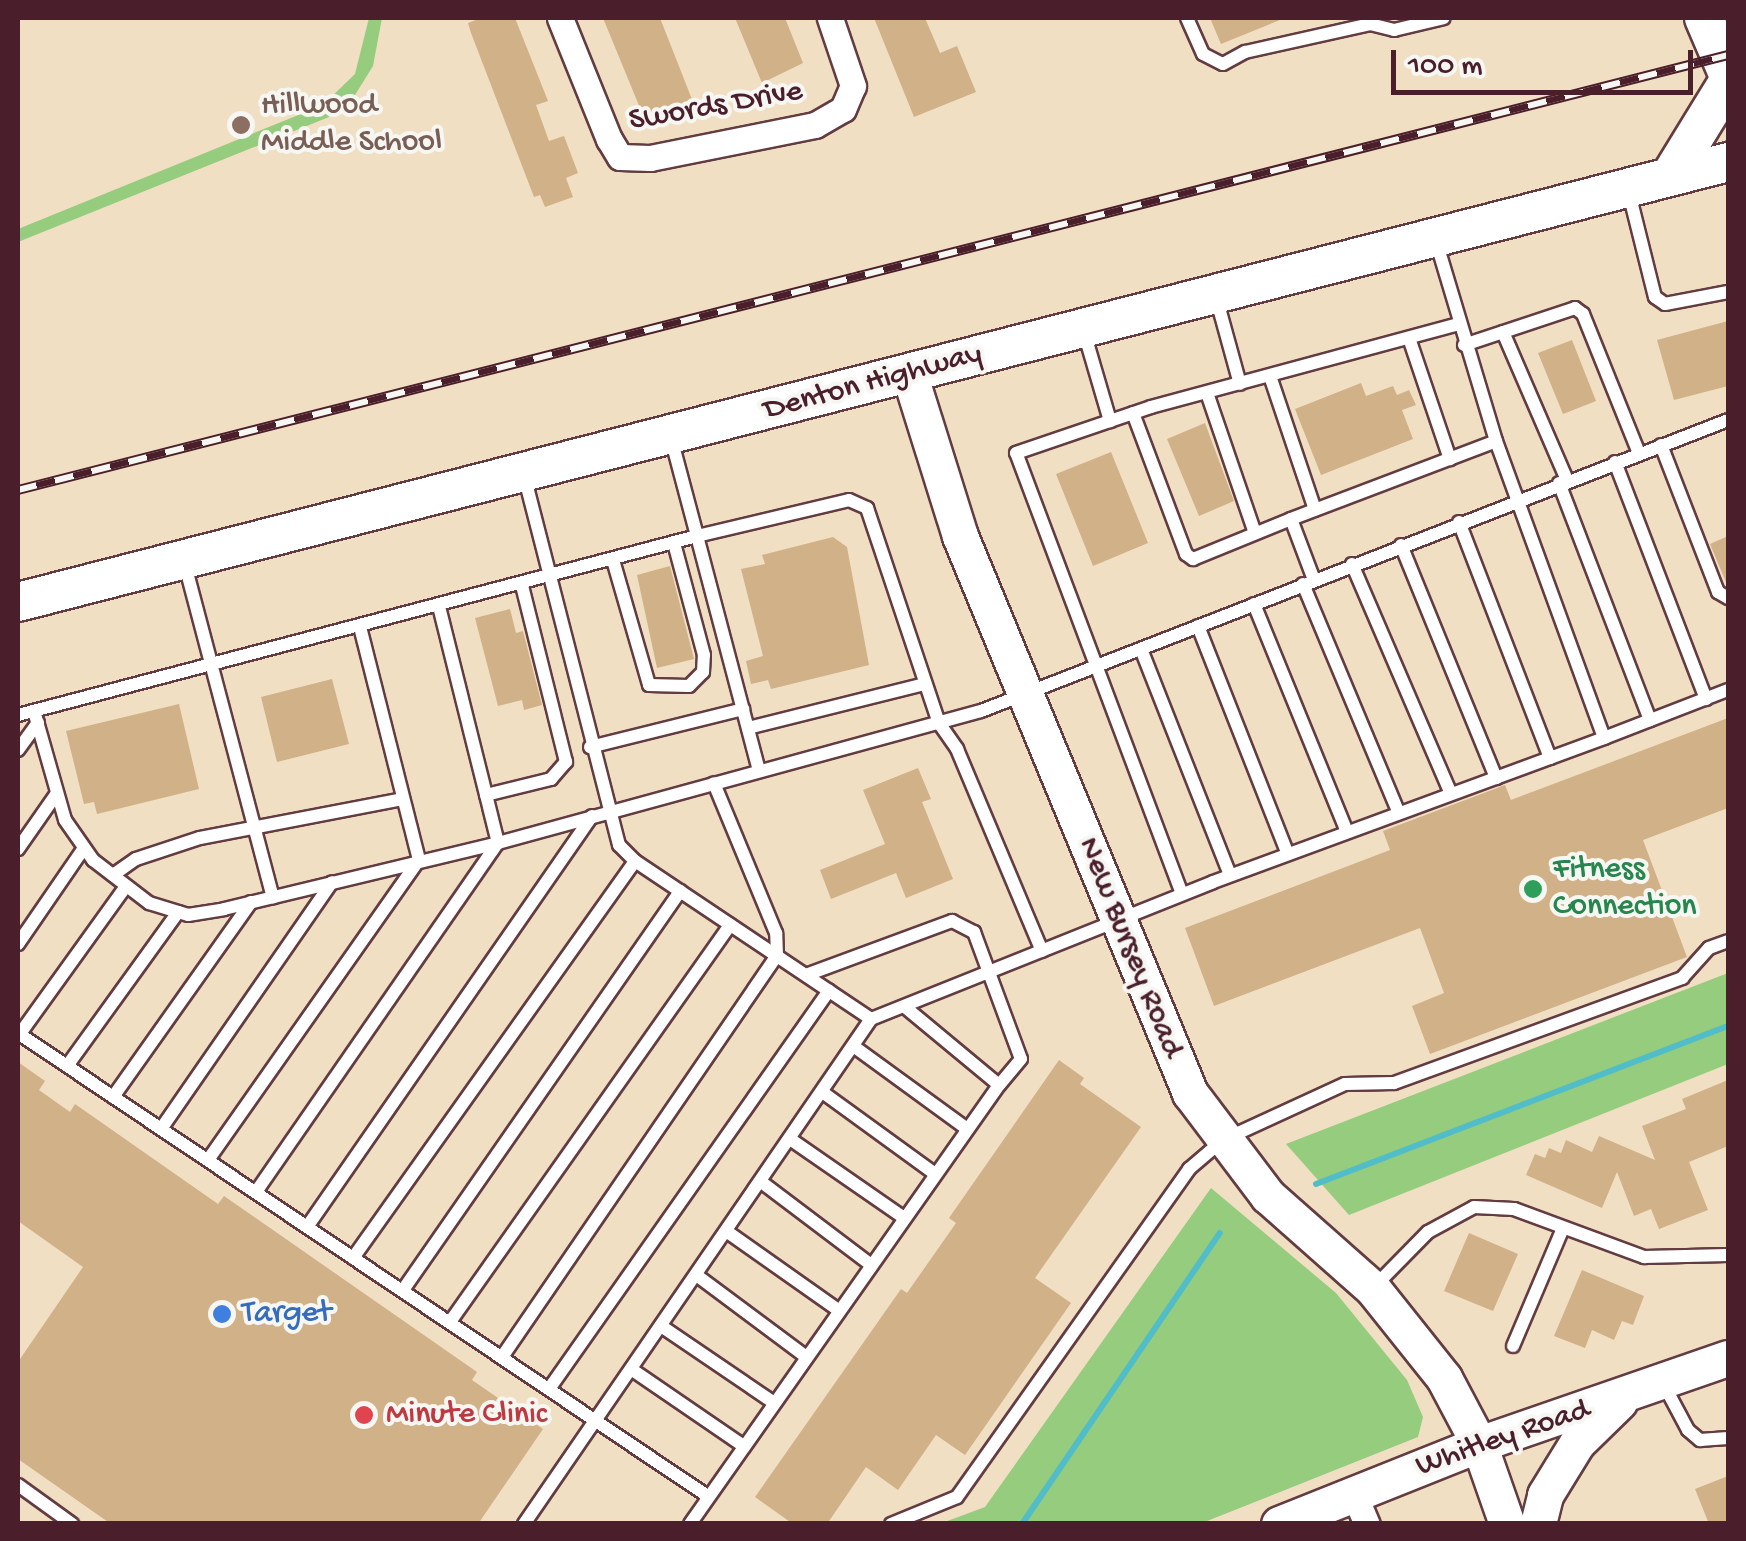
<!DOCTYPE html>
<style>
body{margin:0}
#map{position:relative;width:1746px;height:1541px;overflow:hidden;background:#f0dfc2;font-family:"Gochi Hand",sans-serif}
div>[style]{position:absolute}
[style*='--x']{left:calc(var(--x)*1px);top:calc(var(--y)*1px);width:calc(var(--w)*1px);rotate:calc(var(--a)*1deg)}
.green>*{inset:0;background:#96cc7e}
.stream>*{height:6px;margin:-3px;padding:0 3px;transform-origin:3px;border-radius:3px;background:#50bdc8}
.building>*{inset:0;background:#d1b187}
.roads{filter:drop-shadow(2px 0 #633c42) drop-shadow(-2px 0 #633c42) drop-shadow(0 2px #633c42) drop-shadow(0 -2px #633c42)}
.lane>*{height:12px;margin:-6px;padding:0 6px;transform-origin:6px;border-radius:6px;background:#fff}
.street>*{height:25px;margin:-12.5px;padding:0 12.5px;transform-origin:12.5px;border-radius:12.5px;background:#fff}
.secondary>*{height:35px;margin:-17.5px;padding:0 17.5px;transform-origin:17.5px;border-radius:17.5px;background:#fff}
.primary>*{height:38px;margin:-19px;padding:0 19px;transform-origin:19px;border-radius:19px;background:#fff}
.rail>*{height:10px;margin-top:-5px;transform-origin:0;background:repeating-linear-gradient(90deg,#f6f6f2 0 19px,#4a1f2b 0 38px);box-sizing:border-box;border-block:2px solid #4a1f2b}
.dots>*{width:28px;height:28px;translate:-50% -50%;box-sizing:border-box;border:5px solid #f6f6f2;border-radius:50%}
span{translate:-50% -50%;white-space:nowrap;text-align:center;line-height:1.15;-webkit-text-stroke:8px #f6f6f2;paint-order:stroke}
.education-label{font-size:32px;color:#785e54}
.left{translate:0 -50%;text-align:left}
.street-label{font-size:32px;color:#4a1f2b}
.leisure-label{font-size:32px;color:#27864d}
.shop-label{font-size:32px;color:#366cbe}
.health-label{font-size:32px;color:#be3a42}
.frame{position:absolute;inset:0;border:20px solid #4a1f2b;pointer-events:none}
.scale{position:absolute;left:1391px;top:50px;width:302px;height:45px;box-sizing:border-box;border:5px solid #4a1f2b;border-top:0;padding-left:12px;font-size:30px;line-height:35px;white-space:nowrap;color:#4a1f2b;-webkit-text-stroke:8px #f6f6f2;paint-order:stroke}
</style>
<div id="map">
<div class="green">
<div style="clip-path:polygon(369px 18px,382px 18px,373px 66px,355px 95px,329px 117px,18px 242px,18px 229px,323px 105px,355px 74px)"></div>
<div style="clip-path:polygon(1728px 973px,1728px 1064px,1349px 1215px,1286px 1144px)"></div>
<div style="clip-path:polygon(1211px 1188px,1336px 1293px,1407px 1380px,1423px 1417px,1418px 1437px,1202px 1523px,942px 1523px,985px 1507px)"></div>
</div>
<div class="stream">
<div style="--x:1316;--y:1184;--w:441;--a:-21"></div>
<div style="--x:1022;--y:1524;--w:352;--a:-55.8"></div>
</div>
<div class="building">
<div style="clip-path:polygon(481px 18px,515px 18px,548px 101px,536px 105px,549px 141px,564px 136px,578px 173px,566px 178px,573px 197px,545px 207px,540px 195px,534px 197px,471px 33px,468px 23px)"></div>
<div style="clip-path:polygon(603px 18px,660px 18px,695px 107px,647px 125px)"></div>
<div style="clip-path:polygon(735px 18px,785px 18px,803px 63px,762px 83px)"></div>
<div style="clip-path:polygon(874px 18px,925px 18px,940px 53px,957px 46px,976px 92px,914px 117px)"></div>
<div style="clip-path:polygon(1210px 18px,1285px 18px,1221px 44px)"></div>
<div style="clip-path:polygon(1728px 321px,1728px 386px,1674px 400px,1657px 340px)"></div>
<div style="clip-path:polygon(1572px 340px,1596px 401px,1563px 414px,1538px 353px)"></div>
<div style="clip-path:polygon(1361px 383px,1366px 396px,1393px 386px,1397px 395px,1409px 390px,1416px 405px,1402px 410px,1413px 439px,1321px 475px,1295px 409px)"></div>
<div style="clip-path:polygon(1205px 423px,1234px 501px,1199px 516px,1167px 439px)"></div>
<div style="clip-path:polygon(1111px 452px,1148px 543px,1093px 566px,1056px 474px)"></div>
<div style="clip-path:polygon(1728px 536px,1728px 587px,1710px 544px)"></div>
<div style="clip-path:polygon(833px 537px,847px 547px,869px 665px,771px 689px,768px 680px,751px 684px,746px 661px,763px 656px,741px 569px,765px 564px,762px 555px)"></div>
<div style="clip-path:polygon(670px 566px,694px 659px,657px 668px,637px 575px)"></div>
<div style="clip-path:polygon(510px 609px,516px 633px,523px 631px,542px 705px,524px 710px,522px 700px,498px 706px,475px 618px)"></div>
<div style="clip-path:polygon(332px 679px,349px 744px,277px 762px,261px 697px)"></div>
<div style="clip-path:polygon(179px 704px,199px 789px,97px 814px,94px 802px,84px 804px,66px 731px)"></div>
<div style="clip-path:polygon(1728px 718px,1728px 808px,1643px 840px,1687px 957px,1430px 1054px,1412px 1006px,1444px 993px,1420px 928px,1214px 1006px,1185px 928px,1390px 850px,1383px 831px,1505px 785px,1511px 800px)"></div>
<div style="clip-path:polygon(918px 768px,931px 799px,922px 802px,953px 879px,906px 898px,896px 873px,831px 899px,820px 870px,885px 844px,863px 790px)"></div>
<div style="clip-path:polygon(1059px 1060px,1084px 1078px,1080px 1084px,1141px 1127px,1035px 1278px,1071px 1303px,965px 1455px,936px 1435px,898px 1490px,866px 1467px,827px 1524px,793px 1524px,755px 1497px,901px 1289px,907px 1293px,956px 1223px,949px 1218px)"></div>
<div style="clip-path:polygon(18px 1062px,45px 1081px,39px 1090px,70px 1112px,75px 1104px,218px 1204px,224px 1196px,477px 1372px,472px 1380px,543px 1429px,478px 1524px,111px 1524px,18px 1459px,18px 1362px,83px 1267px,18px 1221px)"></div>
<div style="clip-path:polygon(1728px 1080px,1728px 1146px,1689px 1162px,1708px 1210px,1659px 1229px,1651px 1209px,1634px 1216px,1617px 1172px,1602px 1208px,1526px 1175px,1535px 1154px,1545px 1158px,1549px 1148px,1561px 1153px,1566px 1140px,1592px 1152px,1599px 1136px,1655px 1160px,1642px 1126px,1686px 1109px,1682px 1099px)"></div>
<div style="clip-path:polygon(1469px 1233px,1518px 1254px,1493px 1311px,1444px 1291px)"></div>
<div style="clip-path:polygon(1582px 1270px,1644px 1296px,1633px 1325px,1622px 1321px,1614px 1340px,1592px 1330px,1585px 1348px,1554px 1336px)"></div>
<div style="clip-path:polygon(1728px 1476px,1728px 1524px,1709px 1524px,1695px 1489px)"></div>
</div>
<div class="roads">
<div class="lane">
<div style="--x:1187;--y:18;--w:39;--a:66"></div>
<div style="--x:1203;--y:54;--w:22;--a:27"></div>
<div style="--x:1223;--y:64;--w:25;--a:-29"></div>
<div style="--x:1245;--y:52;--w:128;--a:-12.6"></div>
<div style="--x:1370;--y:24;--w:25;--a:14"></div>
<div style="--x:1394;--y:30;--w:51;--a:-13.5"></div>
<div style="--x:1629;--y:193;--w:107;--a:76"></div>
<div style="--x:1655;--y:297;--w:12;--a:35"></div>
<div style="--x:1665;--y:304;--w:64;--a:-10.8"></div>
<div style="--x:1436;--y:241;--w:209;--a:73.3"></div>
<div style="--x:1496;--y:441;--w:316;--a:70"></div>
<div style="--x:1604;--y:738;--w:133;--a:-21.2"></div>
<div style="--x:1216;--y:297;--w:90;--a:74.6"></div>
<div style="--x:1084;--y:332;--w:93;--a:73.7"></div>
<div style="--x:1503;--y:332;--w:161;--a:66.6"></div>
<div style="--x:1409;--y:338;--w:128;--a:71.3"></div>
<div style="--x:1464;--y:345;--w:117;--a:-18.4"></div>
<div style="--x:1575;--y:308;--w:10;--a:37"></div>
<div style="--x:1583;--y:314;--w:150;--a:68.1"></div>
<div style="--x:1270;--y:376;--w:141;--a:71.4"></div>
<div style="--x:1207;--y:393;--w:148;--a:71.1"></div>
<div style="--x:1133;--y:413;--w:151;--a:69.4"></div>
<div style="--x:1186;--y:554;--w:9;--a:36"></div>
<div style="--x:1193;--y:559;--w:106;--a:-22.2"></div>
<div style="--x:1291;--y:519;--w:65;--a:69.3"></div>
<div style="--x:671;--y:438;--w:101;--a:75.1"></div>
<div style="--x:697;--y:536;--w:156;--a:-13.3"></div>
<div style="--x:849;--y:500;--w:20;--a:24"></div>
<div style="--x:867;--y:508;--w:227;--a:71.5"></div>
<div style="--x:939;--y:723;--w:32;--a:55"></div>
<div style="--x:957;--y:749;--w:219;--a:67.2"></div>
<div style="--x:1661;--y:445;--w:158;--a:68.8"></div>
<div style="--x:1718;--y:592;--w:12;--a:31"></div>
<div style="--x:1615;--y:462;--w:254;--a:69"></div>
<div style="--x:524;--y:475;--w:382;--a:75.6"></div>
<div style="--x:619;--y:845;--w:23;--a:45"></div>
<div style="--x:635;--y:861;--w:284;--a:33.8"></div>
<div style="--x:871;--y:1019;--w:368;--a:-21.8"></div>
<div style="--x:1213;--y:882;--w:417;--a:-20.2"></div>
<div style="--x:1559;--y:483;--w:254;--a:69"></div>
<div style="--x:1291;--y:519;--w:219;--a:-20.8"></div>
<div style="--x:1459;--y:522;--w:253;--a:68.9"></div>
<div style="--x:1401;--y:545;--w:252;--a:67.8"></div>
<div style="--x:613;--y:560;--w:130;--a:73.9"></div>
<div style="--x:649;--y:685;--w:40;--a:1.4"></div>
<div style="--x:689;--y:686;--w:20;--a:-45"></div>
<div style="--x:703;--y:672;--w:17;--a:-87"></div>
<div style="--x:704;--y:655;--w:116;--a:-105"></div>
<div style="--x:184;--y:561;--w:348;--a:75.2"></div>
<div style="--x:1352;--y:564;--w:250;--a:66.7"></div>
<div style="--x:1303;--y:584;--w:248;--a:67.3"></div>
<div style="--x:1254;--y:604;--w:246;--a:67.8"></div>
<div style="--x:1198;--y:626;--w:245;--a:68.5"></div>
<div style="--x:1141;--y:649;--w:243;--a:68.5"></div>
<div style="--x:34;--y:711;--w:113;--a:74.1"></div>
<div style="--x:65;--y:820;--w:49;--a:55"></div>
<div style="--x:93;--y:860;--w:71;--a:37.5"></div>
<div style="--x:149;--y:903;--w:41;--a:17.1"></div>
<div style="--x:188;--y:915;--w:36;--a:-9"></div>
<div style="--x:224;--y:909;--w:282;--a:-13.5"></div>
<div style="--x:498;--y:843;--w:501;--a:-15.29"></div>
<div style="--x:981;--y:711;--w:802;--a:-21.28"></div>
<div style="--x:18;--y:715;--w:702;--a:-14.77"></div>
<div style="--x:697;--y:536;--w:243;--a:75.2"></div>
<div style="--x:748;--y:728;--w:182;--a:-14"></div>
<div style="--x:590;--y:747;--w:158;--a:-13.9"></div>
<div style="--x:18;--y:750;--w:34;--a:-54"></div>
<div style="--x:486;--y:795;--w:67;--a:-13.8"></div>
<div style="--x:551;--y:779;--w:23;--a:-49"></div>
<div style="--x:566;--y:762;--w:182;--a:-104"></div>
<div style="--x:18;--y:849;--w:68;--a:-55.1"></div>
<div style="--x:113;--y:875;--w:28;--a:-35"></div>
<div style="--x:136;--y:859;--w:67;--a:-18.2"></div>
<div style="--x:200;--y:838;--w:206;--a:-10.9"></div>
<div style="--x:1182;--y:894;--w:471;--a:-110.6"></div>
<div style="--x:1016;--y:453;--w:143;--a:-18.8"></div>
<div style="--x:1151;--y:407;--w:318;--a:-15.1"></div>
<div style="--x:18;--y:944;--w:116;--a:-55.5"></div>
<div style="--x:806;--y:975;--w:156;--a:-20.3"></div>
<div style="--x:952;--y:921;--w:25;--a:27"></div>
<div style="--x:974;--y:932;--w:135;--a:69.7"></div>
<div style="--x:1021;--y:1059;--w:34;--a:130"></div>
<div style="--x:999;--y:1085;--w:122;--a:-140.3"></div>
<div style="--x:18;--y:1033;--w:829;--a:33.88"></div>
<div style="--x:19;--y:1035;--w:183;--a:-54.3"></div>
<div style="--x:856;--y:1048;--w:137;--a:36.1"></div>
<div style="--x:67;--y:1066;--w:190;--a:-54.2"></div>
<div style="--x:825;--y:1094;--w:136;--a:36"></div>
<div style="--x:113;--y:1097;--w:239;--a:-54.7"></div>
<div style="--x:161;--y:1129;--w:300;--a:-55.3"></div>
<div style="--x:793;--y:1141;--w:135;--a:34.7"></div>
<div style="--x:208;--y:1160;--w:367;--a:-54.9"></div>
<div style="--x:419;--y:860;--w:240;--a:-104.2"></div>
<div style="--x:764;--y:1184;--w:134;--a:37.1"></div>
<div style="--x:256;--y:1192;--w:425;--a:-55.3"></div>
<div style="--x:498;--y:843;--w:243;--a:-104"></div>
<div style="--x:307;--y:1227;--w:500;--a:-55.26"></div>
<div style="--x:729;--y:1233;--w:133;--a:35.2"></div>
<div style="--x:353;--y:1258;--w:487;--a:-54.6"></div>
<div style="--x:699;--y:1277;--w:132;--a:36.7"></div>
<div style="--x:1374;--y:1287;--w:77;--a:-45.5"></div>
<div style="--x:1428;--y:1232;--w:52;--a:-28.5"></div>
<div style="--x:1474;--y:1207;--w:40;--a:2.9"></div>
<div style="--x:1514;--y:1209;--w:139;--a:20.3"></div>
<div style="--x:1644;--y:1257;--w:84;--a:-1.4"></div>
<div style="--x:403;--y:1290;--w:486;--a:-55.2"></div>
<div style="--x:450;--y:1322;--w:486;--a:-54.8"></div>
<div style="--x:664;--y:1328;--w:132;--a:34.2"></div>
<div style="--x:1513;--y:1346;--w:128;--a:-67"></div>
<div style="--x:502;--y:1357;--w:486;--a:-55.6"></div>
<div style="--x:777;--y:956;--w:23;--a:-92"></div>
<div style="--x:776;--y:933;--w:162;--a:-112.5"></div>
<div style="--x:634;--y:1371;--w:131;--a:34.4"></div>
<div style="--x:1664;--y:1385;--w:51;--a:61.9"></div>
<div style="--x:1688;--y:1430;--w:16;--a:40"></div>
<div style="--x:1700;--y:1440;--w:28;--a:-4"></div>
<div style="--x:549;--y:1389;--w:487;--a:-54.9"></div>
<div style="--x:18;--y:1485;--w:67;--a:35.8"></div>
<div style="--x:524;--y:1524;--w:613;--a:-55.51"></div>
<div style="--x:690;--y:1524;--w:537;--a:-54.86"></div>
<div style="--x:891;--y:1524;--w:71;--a:-22.2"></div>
<div style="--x:957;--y:1497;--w:402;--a:-54.7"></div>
<div style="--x:1189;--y:1169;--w:45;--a:-40.5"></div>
<div style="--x:1223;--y:1140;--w:134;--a:-24.7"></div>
<div style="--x:1345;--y:1084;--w:49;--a:-1.2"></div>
<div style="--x:1394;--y:1083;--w:307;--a:-20"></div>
<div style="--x:1682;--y:978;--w:40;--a:-48"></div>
<div style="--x:1709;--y:948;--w:20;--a:-20"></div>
</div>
<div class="street">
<div style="--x:560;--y:18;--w:131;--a:68"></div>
<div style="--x:609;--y:139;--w:21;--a:59"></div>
<div style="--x:620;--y:157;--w:30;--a:2"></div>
<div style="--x:650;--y:158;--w:168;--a:-11.3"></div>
<div style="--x:815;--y:125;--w:32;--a:-30"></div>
<div style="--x:843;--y:109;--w:25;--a:-67"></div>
<div style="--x:853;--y:86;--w:72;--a:-108.7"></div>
<div style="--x:1354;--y:1494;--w:33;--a:67"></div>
</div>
<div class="secondary">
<div style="--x:909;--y:373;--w:171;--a:72.6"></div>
<div style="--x:960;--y:536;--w:603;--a:67.56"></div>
<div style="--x:1190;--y:1093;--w:129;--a:52.9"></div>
<div style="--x:1268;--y:1196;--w:140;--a:41.5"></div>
<div style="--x:1373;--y:1289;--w:114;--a:51.4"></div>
<div style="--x:1444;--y:1378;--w:75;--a:62.1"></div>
<div style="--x:1479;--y:1444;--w:85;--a:70.7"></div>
<div style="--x:1279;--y:1524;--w:215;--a:-21.8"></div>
<div style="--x:1479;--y:1444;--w:263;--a:-19.1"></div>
<div style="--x:1538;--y:1524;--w:30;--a:-76"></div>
<div style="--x:1545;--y:1495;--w:61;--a:-58.4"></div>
<div style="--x:1577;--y:1443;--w:59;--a:-44.3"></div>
</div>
<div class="primary">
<div style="--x:1704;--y:18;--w:61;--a:66.8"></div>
<div style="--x:1671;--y:175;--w:109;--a:-58.5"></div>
<div style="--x:18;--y:602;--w:1766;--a:-14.43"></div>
</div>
</div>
<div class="rail">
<div style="--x:18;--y:490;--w:1764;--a:-14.27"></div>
</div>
<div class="dots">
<div style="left:241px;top:125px;background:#8d6e63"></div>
<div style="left:1533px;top:889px;background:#2e9e5b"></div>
<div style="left:222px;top:1314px;background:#3f7fe0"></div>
<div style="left:364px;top:1415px;background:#e0444e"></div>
</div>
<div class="education-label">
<span class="left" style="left:261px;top:125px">Hillwood<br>Middle School</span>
</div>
<div class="street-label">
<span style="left:716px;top:107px;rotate:-10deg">Swords Drive</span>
<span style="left:873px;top:383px;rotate:-15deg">Denton Highway</span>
<span style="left:1129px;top:948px;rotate:68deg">New Bursey Road</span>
<span style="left:1503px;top:1439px;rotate:-19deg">Whitley Road</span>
</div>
<div class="leisure-label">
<span class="left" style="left:1553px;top:889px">Fitness<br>Connection</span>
</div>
<div class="shop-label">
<span class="left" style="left:242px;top:1314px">Target</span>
</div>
<div class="health-label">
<span class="left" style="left:386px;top:1415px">Minute Clinic</span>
</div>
<div class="frame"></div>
<div class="scale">100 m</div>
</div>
